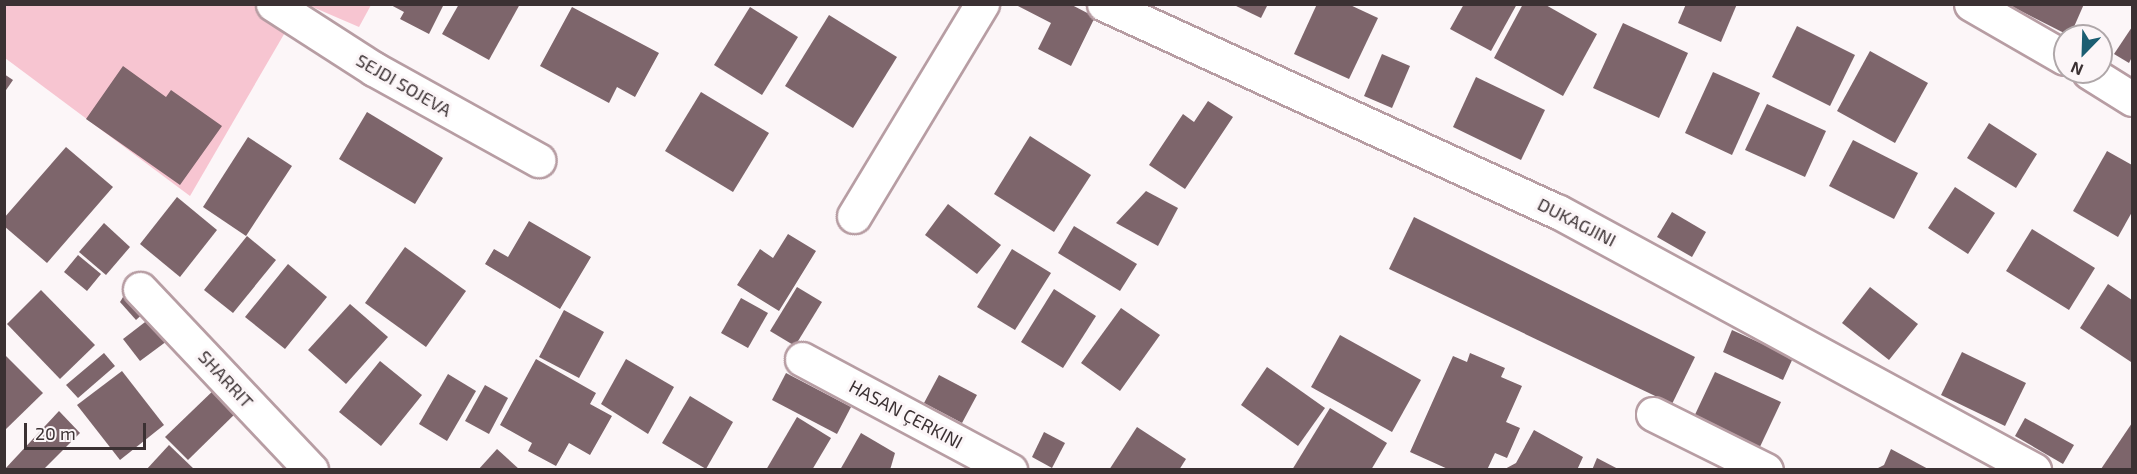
<!DOCTYPE html>
<meta charset="utf-8">
<style>
body{margin:0}
#map{position:relative;width:2137px;height:474px;overflow:hidden;background:#fcf6f8;font-family:"Exo 2",sans-serif}
div>[style]{position:absolute}
[style*='--x']{left:calc(var(--x)*1px);top:calc(var(--y)*1px);width:calc(var(--w)*1px);rotate:calc(var(--a)*1deg)}
.green>*{inset:0;background:#f7c5d1}
.building>*{inset:0;background:#7d656b}
.roads{filter:drop-shadow(2px 0 #b79da3) drop-shadow(-2px 0 #b79da3) drop-shadow(0 2px #b79da3) drop-shadow(0 -2px #b79da3)}
.minor>*{height:33px;margin:-16.5px;padding:0 16.5px;transform-origin:16.5px;border-radius:16.5px;background:#fff}
span{translate:-50% -50%;white-space:nowrap;text-align:center;line-height:1.15;-webkit-text-stroke:6px #fcf6f8;paint-order:stroke}
.street-label{font-size:18px;color:#3b3133}
.frame{position:absolute;inset:0;border:6px solid #3b3133;pointer-events:none}
.north{position:absolute;left:2053px;top:24px;width:60px;height:60px;box-sizing:border-box;background:#fcf6f8;border:2px solid #afa7a9;border-radius:50%;rotate:203deg;font-size:16px;font-weight:700;line-height:24px;text-align:center;color:#3b3133}
.north::after{content:'';display:block;margin:auto;width:21px;height:27px;background:#1b5e72;clip-path:polygon(50% 0,100% 100%,50% 72%,0 100%)}
.scale{position:absolute;left:24px;top:423px;width:122px;height:27px;box-sizing:border-box;border:3px solid #3b3133;border-top:0;padding-left:8px;font-size:18px;line-height:21px;white-space:nowrap;color:#3b3133;-webkit-text-stroke:4px #fcf6f8;paint-order:stroke}
</style>
<div id="map">
<div class="green">
<div style="clip-path:polygon(5px 5px,301px 5px,190px 196px,5px 58px)"></div>
<div style="clip-path:polygon(308px 5px,371px 5px,359px 27px)"></div>
</div>
<div class="building">
<div style="clip-path:polygon(389px 4px,444px 4px,429px 34px,400px 19px,404px 12px)"></div>
<div style="clip-path:polygon(459px 4px,520px 4px,489px 60px,442px 34px)"></div>
<div style="clip-path:polygon(1014px 4px,1070px 4px,1095px 17px,1071px 66px,1038px 49px,1051px 23px)"></div>
<div style="clip-path:polygon(1232px 4px,1268px 4px,1261px 18px)"></div>
<div style="clip-path:polygon(1317px 4px,1348px 4px,1378px 18px,1349px 79px,1294px 54px)"></div>
<div style="clip-path:polygon(1464px 4px,1517px 4px,1491px 51px,1450px 29px)"></div>
<div style="clip-path:polygon(1523px 4px,1544px 4px,1597px 34px,1563px 96px,1494px 58px)"></div>
<div style="clip-path:polygon(1686px 4px,1737px 4px,1721px 42px,1678px 23px)"></div>
<div style="clip-path:polygon(2007px 4px,2084px 4px,2070px 36px)"></div>
<div style="clip-path:polygon(572px 7px,659px 53px,635px 97px,617px 87px,609px 103px,540px 66px)"></div>
<div style="clip-path:polygon(750px 7px,798px 37px,762px 95px,714px 65px)"></div>
<div style="clip-path:polygon(829px 15px,897px 57px,853px 128px,785px 86px)"></div>
<div style="clip-path:polygon(1623px 23px,1688px 53px,1659px 118px,1593px 88px)"></div>
<div style="clip-path:polygon(1797px 26px,1855px 55px,1830px 106px,1772px 77px)"></div>
<div style="clip-path:polygon(2132px 27px,2132px 57px,2129px 63px,2114px 54px)"></div>
<div style="clip-path:polygon(1870px 51px,1928px 83px,1895px 143px,1837px 111px)"></div>
<div style="clip-path:polygon(1382px 54px,1410px 66px,1392px 108px,1364px 96px)"></div>
<div style="clip-path:polygon(123px 66px,166px 97px,171px 90px,222px 126px,180px 185px,86px 119px)"></div>
<div style="clip-path:polygon(1713px 72px,1760px 93px,1732px 155px,1685px 133px)"></div>
<div style="clip-path:polygon(4px 74px,13px 80px,4px 93px)"></div>
<div style="clip-path:polygon(1476px 77px,1545px 110px,1521px 160px,1453px 127px)"></div>
<div style="clip-path:polygon(701px 92px,769px 133px,733px 192px,665px 151px)"></div>
<div style="clip-path:polygon(1208px 101px,1233px 117px,1185px 189px,1149px 165px,1183px 114px,1194px 122px)"></div>
<div style="clip-path:polygon(1767px 104px,1826px 131px,1805px 177px,1745px 150px)"></div>
<div style="clip-path:polygon(367px 112px,443px 158px,415px 204px,339px 159px)"></div>
<div style="clip-path:polygon(1989px 123px,2037px 154px,2016px 188px,1967px 158px)"></div>
<div style="clip-path:polygon(1030px 136px,1091px 175px,1054px 232px,994px 194px)"></div>
<div style="clip-path:polygon(248px 137px,292px 166px,246px 236px,203px 207px)"></div>
<div style="clip-path:polygon(1853px 140px,1918px 173px,1894px 219px,1829px 186px)"></div>
<div style="clip-path:polygon(66px 147px,113px 187px,47px 263px,4px 226px,4px 218px)"></div>
<div style="clip-path:polygon(2107px 151px,2132px 165px,2132px 212px,2118px 237px,2073px 211px)"></div>
<div style="clip-path:polygon(1955px 187px,1995px 213px,1968px 254px,1928px 228px)"></div>
<div style="clip-path:polygon(1146px 191px,1178px 208px,1158px 246px,1116px 223px)"></div>
<div style="clip-path:polygon(177px 197px,217px 230px,180px 277px,140px 244px)"></div>
<div style="clip-path:polygon(948px 204px,1001px 245px,977px 274px,925px 235px)"></div>
<div style="clip-path:polygon(1672px 212px,1706px 232px,1692px 257px,1657px 237px)"></div>
<div style="clip-path:polygon(1414px 217px,1695px 357px,1672px 404px,1389px 269px)"></div>
<div style="clip-path:polygon(529px 221px,591px 257px,560px 309px,485px 264px,494px 249px,508px 257px)"></div>
<div style="clip-path:polygon(104px 223px,130px 247px,106px 275px,79px 252px)"></div>
<div style="clip-path:polygon(1074px 226px,1137px 264px,1120px 291px,1058px 253px)"></div>
<div style="clip-path:polygon(2032px 229px,2095px 268px,2069px 310px,2006px 271px)"></div>
<div style="clip-path:polygon(788px 234px,816px 251px,779px 311px,737px 285px,760px 249px,773px 258px)"></div>
<div style="clip-path:polygon(247px 236px,276px 260px,233px 313px,204px 290px)"></div>
<div style="clip-path:polygon(405px 247px,466px 291px,426px 347px,365px 303px)"></div>
<div style="clip-path:polygon(1012px 249px,1051px 273px,1015px 330px,977px 307px)"></div>
<div style="clip-path:polygon(78px 255px,101px 274px,87px 291px,64px 272px)"></div>
<div style="clip-path:polygon(288px 264px,327px 297px,285px 349px,245px 317px)"></div>
<div style="clip-path:polygon(2108px 284px,2132px 300px,2131px 362px,2080px 328px)"></div>
<div style="clip-path:polygon(797px 287px,822px 302px,795px 346px,770px 331px)"></div>
<div style="clip-path:polygon(1870px 287px,1918px 324px,1889px 360px,1842px 323px)"></div>
<div style="clip-path:polygon(128px 289px,147px 310px,136px 320px,120px 302px)"></div>
<div style="clip-path:polygon(1054px 289px,1096px 316px,1063px 368px,1021px 342px)"></div>
<div style="clip-path:polygon(41px 290px,95px 345px,60px 379px,7px 324px)"></div>
<div style="clip-path:polygon(741px 298px,768px 313px,748px 348px,721px 333px)"></div>
<div style="clip-path:polygon(350px 304px,388px 337px,346px 384px,308px 350px)"></div>
<div style="clip-path:polygon(1121px 308px,1160px 335px,1120px 391px,1081px 363px)"></div>
<div style="clip-path:polygon(564px 310px,604px 332px,579px 378px,539px 357px)"></div>
<div style="clip-path:polygon(149px 319px,167px 341px,140px 361px,123px 339px)"></div>
<div style="clip-path:polygon(1732px 330px,1793px 358px,1783px 380px,1723px 352px)"></div>
<div style="clip-path:polygon(1340px 335px,1421px 380px,1392px 432px,1311px 387px)"></div>
<div style="clip-path:polygon(1962px 352px,2026px 383px,2005px 426px,1941px 395px)"></div>
<div style="clip-path:polygon(104px 353px,115px 366px,78px 398px,66px 385px)"></div>
<div style="clip-path:polygon(1470px 353px,1505px 368px,1501px 377px,1522px 386px,1506px 422px,1520px 428px,1507px 458px,1495px 453px,1487px 470px,1450px 470px,1410px 452px,1453px 356px,1467px 362px)"></div>
<div style="clip-path:polygon(4px 354px,43px 393px,4px 431px)"></div>
<div style="clip-path:polygon(536px 359px,596px 393px,590px 404px,612px 416px,590px 455px,569px 443px,556px 466px,528px 451px,532px 443px,500px 425px)"></div>
<div style="clip-path:polygon(626px 359px,674px 387px,648px 434px,601px 404px)"></div>
<div style="clip-path:polygon(380px 361px,422px 395px,381px 446px,339px 412px)"></div>
<div style="clip-path:polygon(1267px 367px,1325px 408px,1298px 446px,1241px 405px)"></div>
<div style="clip-path:polygon(122px 371px,164px 425px,120px 460px,77px 405px)"></div>
<div style="clip-path:polygon(1715px 372px,1781px 402px,1758px 451px,1692px 421px)"></div>
<div style="clip-path:polygon(786px 373px,851px 407px,837px 434px,772px 400px)"></div>
<div style="clip-path:polygon(448px 374px,476px 391px,447px 441px,419px 424px)"></div>
<div style="clip-path:polygon(939px 375px,977px 395px,962px 423px,924px 403px)"></div>
<div style="clip-path:polygon(485px 385px,508px 398px,489px 434px,465px 421px)"></div>
<div style="clip-path:polygon(218px 386px,240px 409px,188px 460px,165px 437px)"></div>
<div style="clip-path:polygon(690px 396px,733px 422px,706px 469px,662px 443px)"></div>
<div style="clip-path:polygon(1330px 408px,1387px 443px,1371px 470px,1292px 470px)"></div>
<div style="clip-path:polygon(59px 411px,80px 433px,43px 470px,4px 470px)"></div>
<div style="clip-path:polygon(797px 417px,831px 438px,812px 470px,766px 470px)"></div>
<div style="clip-path:polygon(2025px 418px,2074px 445px,2063px 464px,2015px 436px)"></div>
<div style="clip-path:polygon(2132px 423px,2132px 470px,2103px 470px,2101px 469px)"></div>
<div style="clip-path:polygon(1137px 427px,1186px 459px,1179px 470px,1109px 470px)"></div>
<div style="clip-path:polygon(1534px 430px,1583px 457px,1577px 470px,1503px 470px,1516px 463px)"></div>
<div style="clip-path:polygon(1044px 432px,1065px 443px,1052px 468px,1032px 457px)"></div>
<div style="clip-path:polygon(861px 433px,895px 453px,890px 470px,840px 470px)"></div>
<div style="clip-path:polygon(169px 445px,195px 470px,146px 470px)"></div>
<div style="clip-path:polygon(497px 449px,520px 470px,478px 470px)"></div>
<div style="clip-path:polygon(1891px 449px,1930px 470px,1874px 470px,1884px 465px)"></div>
<div style="clip-path:polygon(1597px 458px,1620px 470px,1592px 470px)"></div>
</div>
<div class="roads">
<div class="minor">
<div style="--x:273;--y:4;--w:120;--a:32.8"></div>
<div style="--x:374;--y:69;--w:188;--a:29"></div>
<div style="--x:1104;--y:4;--w:498;--a:24.6"></div>
<div style="--x:1557;--y:211;--w:543;--a:28.5"></div>
<div style="--x:1971;--y:4;--w:108;--a:29.9"></div>
<div style="--x:2089;--y:72;--w:51;--a:32.1"></div>
<div style="--x:854;--y:216;--w:248;--a:-58.9"></div>
<div style="--x:140;--y:289;--w:249;--a:46.6"></div>
<div style="--x:802;--y:359;--w:236;--a:28.1"></div>
<div style="--x:1653;--y:414;--w:126;--a:26.4"></div>
</div>
</div>
<div class="street-label">
<span style="left:404px;top:85px;rotate:30deg">SEJDI SOJEVA</span>
<span style="left:1577px;top:222px;rotate:27deg">DUKAGJINI</span>
<span style="left:226px;top:379px;rotate:47deg">SHARRIT</span>
<span style="left:906px;top:414px;rotate:28deg">HASAN ÇERKINI</span>
</div>
<div class="frame"></div>
<div class="north">N</div>
<div class="scale">20 m</div>
</div>
